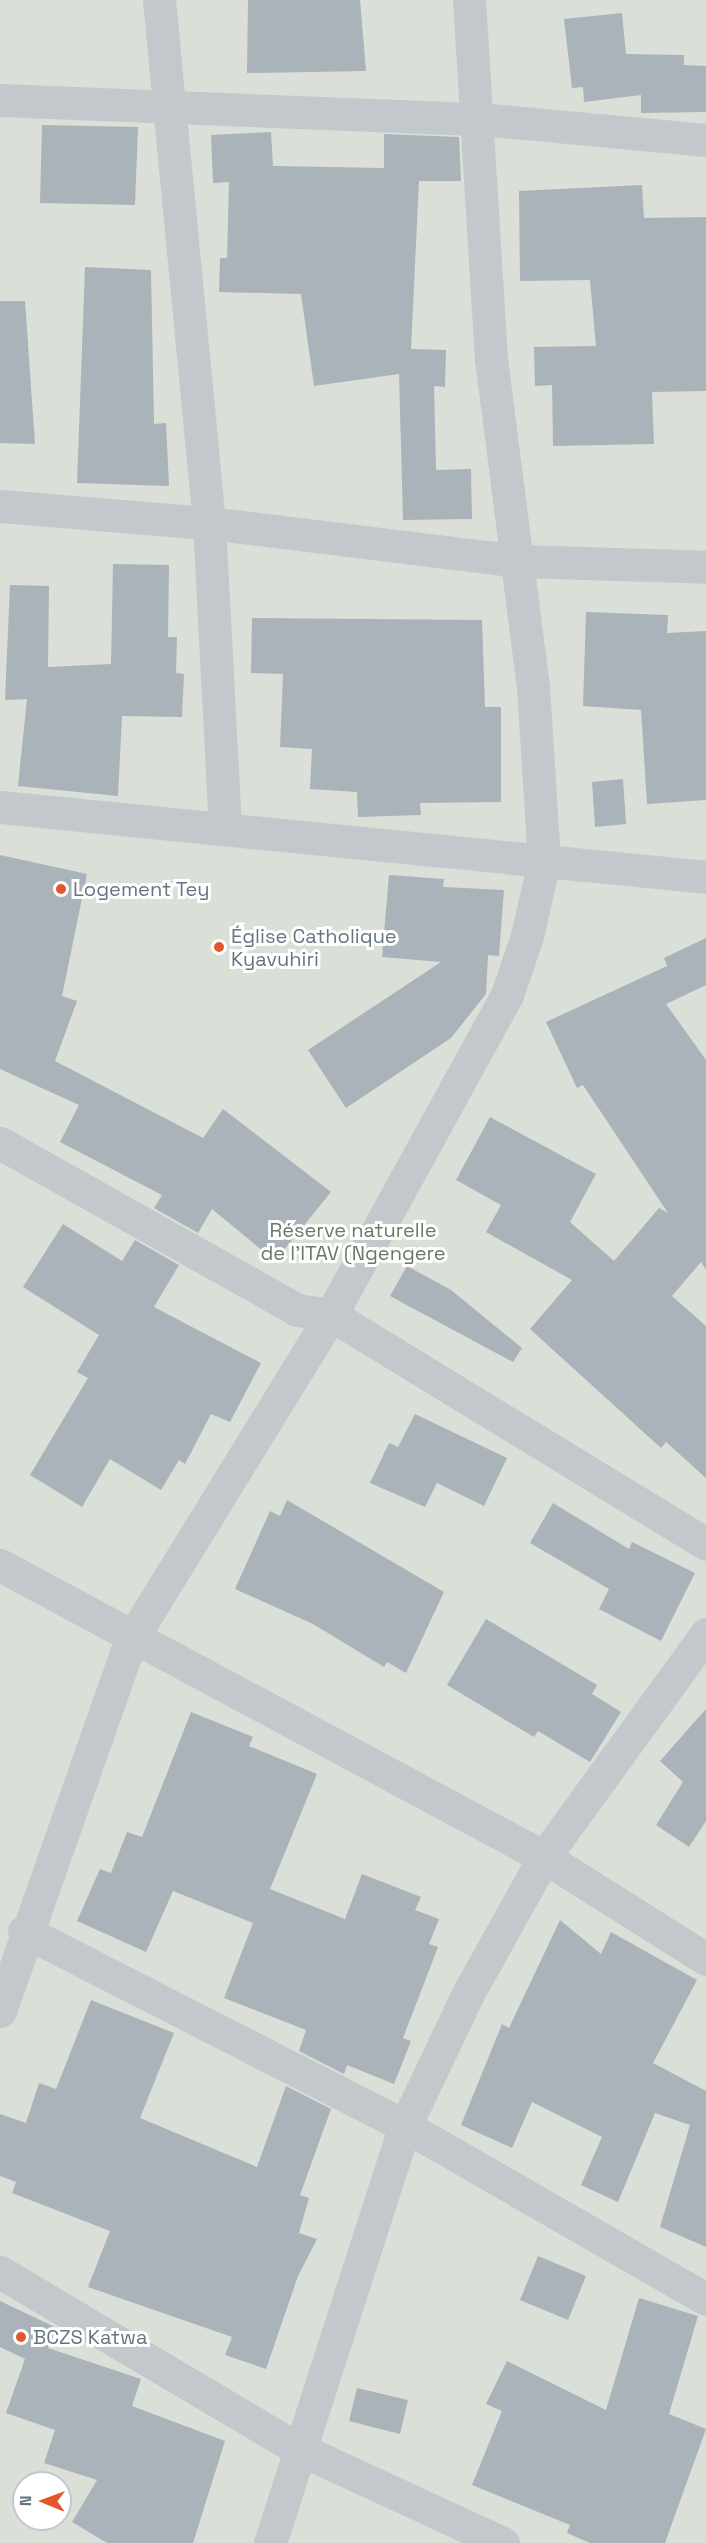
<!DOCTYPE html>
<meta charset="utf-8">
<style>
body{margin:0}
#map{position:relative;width:706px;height:2543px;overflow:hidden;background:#fafaf8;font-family:"Space Grotesk",sans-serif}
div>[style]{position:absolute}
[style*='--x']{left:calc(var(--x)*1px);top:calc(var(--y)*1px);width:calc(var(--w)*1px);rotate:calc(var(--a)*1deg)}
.green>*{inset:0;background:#dadfd7}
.building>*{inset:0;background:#aab3b9}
.minor>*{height:33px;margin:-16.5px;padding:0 16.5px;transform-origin:16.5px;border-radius:16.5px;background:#c3c8cc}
.dots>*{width:16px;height:16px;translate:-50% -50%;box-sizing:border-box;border:3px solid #fff;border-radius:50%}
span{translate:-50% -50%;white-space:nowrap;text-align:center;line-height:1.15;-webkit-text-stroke:6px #fff;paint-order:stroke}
.poi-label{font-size:20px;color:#657683}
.left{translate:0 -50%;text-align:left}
.park-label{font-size:20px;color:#687a64}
.north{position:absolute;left:12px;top:2471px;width:60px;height:60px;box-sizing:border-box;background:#fff;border:2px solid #c1c8cd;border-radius:50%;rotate:271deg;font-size:16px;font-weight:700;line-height:24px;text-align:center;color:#657683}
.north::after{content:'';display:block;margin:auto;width:21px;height:27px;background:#e4572e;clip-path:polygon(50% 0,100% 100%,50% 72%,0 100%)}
</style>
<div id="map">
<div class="green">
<div style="clip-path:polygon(evenodd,0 0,706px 0,706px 2543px,0 2543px,0 0,24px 2483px,60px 2483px,60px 2519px,24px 2519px,24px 2483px)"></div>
</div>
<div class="building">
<div style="clip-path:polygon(248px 0,360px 0,366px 71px,247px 73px)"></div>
<div style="clip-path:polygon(622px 13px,626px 54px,684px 55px,684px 65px,706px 66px,706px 112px,641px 113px,641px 95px,584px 102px,583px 87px,572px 88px,564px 19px)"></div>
<div style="clip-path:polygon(42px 125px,138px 127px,135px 205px,40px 203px)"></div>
<div style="clip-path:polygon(271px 132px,273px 166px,384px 168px,384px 134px,459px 137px,461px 181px,419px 181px,411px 349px,446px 350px,445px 387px,434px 386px,436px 470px,471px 469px,472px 519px,403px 520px,399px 374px,314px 386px,301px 294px,219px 292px,220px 258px,227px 258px,229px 182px,213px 183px,211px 135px)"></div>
<div style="clip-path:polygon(642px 185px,644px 218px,706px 217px,706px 391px,652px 392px,654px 444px,553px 446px,552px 385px,535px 386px,534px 347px,596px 346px,590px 280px,520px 281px,519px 191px)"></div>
<div style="clip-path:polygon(85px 267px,151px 270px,154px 424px,166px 423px,169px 486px,77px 483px)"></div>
<div style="clip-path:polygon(0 301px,25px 301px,35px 444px,0 443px)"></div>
<div style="clip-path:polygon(113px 564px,169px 565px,168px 637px,177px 637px,176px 673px,184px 674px,182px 717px,122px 716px,118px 796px,18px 786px,27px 699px,5px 700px,10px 585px,49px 586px,48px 667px,111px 664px)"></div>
<div style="clip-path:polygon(586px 612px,668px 615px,667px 633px,706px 631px,706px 800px,647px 804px,641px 710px,583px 706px)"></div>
<div style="clip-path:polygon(252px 618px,482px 620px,485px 707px,501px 707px,501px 802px,420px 803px,421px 815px,358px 817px,357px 792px,310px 789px,312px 749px,280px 747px,283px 674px,251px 673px)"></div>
<div style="clip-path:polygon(623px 779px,626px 824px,595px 827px,592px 782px)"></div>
<div style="clip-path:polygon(0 855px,87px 874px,62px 996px,77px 1001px,55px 1061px,203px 1138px,223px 1109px,331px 1192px,275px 1261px,212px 1209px,198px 1233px,154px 1208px,162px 1195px,60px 1142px,79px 1105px,0 1069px)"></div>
<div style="clip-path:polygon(389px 875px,444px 879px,443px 887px,504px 890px,499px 956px,488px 955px,486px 994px,451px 1038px,346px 1108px,308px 1050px,441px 962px,382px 957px)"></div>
<div style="clip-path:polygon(706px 938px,706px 985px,666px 1004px,706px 1060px,706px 1270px,701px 1262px,672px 1296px,706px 1326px,706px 1478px,666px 1442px,661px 1448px,530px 1329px,572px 1280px,486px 1232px,501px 1205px,456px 1180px,490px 1117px,596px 1174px,570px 1222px,614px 1261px,659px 1208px,668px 1213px,583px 1085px,577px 1088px,546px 1022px,667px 966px,664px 958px)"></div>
<div style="clip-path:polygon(63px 1224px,122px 1261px,135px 1240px,179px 1265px,154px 1307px,261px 1363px,230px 1422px,211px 1414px,185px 1464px,179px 1460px,161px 1490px,110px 1459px,82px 1507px,30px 1475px,88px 1378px,77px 1372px,99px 1335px,23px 1287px)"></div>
<div style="clip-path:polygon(407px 1266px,451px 1290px,522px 1348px,513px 1362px,390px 1296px)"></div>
<div style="clip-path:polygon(415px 1414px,507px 1458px,484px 1506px,437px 1483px,425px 1507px,370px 1483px,389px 1443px,398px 1447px)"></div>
<div style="clip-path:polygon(287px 1500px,444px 1592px,406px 1673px,387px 1662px,384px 1667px,313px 1624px,235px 1589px,270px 1511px,280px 1516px)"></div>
<div style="clip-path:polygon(553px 1503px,629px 1549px,632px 1542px,695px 1573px,661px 1641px,599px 1609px,609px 1589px,530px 1543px)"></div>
<div style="clip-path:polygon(486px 1619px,597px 1685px,592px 1694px,621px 1712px,590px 1762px,538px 1731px,534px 1737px,447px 1685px)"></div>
<div style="clip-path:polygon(706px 1709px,706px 1821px,689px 1847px,656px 1825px,683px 1782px,660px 1761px)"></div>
<div style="clip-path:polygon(191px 1712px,253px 1737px,249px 1746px,317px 1774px,270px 1889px,345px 1919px,362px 1874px,421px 1897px,415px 1910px,439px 1919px,429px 1944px,438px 1947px,403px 2038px,411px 2041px,394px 2084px,347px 2065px,344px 2074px,299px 2051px,306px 2030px,224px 1998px,253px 1923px,173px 1891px,146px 1952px,77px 1921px,100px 1869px,111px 1873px,127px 1832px,142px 1837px)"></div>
<div style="clip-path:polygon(560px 1920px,601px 1954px,611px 1932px,697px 1980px,653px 2063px,706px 2091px,706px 2247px,660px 2227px,690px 2125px,655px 2113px,618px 2202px,581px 2185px,602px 2137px,532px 2102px,512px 2148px,461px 2125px,502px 2024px,509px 2028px)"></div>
<div style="clip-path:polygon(91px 2000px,174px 2033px,140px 2118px,257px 2167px,286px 2086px,331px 2109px,300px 2195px,309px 2198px,299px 2233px,317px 2239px,298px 2276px,266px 2369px,225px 2355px,232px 2337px,88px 2287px,110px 2231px,12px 2193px,16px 2182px,0 2176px,0 2114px,26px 2123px,39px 2083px,56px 2089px)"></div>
<div style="clip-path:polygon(538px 2256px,586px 2276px,568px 2320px,520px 2300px)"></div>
<div style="clip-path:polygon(639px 2298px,698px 2316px,669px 2414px,706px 2429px,665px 2543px,590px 2543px,567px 2533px,570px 2525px,472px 2485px,502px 2411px,486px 2404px,507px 2361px,606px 2410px)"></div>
<div style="clip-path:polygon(0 2301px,57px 2328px,48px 2348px,141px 2379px,132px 2406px,225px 2441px,193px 2543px,107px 2543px,72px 2522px,97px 2480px,44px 2463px,55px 2430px,6px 2413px,25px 2359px,0 2347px)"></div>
<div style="clip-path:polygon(357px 2388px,408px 2400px,400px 2434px,349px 2421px)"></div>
</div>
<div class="minor">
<div style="--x:159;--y:0;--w:525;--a:84.54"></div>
<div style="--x:209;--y:523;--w:303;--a:87"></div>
<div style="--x:0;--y:100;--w:480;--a:2.3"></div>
<div style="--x:480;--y:119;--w:227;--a:5.3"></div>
<div style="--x:0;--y:506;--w:210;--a:4.7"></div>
<div style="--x:209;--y:523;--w:313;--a:7"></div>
<div style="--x:520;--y:561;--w:186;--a:1.8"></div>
<div style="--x:0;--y:807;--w:709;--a:5.66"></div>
<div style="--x:0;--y:1143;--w:341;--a:29.3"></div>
<div style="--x:297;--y:1310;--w:34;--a:8"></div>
<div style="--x:331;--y:1315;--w:439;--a:31.4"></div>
<div style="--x:0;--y:1565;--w:617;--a:28.23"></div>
<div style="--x:544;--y:1857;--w:191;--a:32.2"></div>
<div style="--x:24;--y:1931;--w:428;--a:27.1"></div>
<div style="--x:405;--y:2126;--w:347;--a:29.9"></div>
<div style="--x:0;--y:2011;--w:393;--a:-70.6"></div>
<div style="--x:131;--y:1640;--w:382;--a:-58.4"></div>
<div style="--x:331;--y:1315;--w:365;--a:-61.2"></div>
<div style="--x:507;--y:995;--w:62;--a:-71.3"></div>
<div style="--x:527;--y:936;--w:77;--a:-77.2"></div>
<div style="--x:544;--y:861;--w:174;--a:-93.6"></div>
<div style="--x:533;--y:687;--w:331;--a:-97.3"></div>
<div style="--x:491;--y:359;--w:360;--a:-93.5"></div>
<div style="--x:0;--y:2272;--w:345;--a:30.7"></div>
<div style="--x:297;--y:2448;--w:227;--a:24.8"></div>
<div style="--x:270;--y:2543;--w:438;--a:-72.1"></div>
<div style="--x:405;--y:2126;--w:151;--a:-64.5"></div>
<div style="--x:470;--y:1990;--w:152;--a:-60.9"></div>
<div style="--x:544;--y:1857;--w:276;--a:-54"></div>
</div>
<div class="dots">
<div style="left:61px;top:889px;background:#e4572e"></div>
<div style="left:219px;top:947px;background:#e4572e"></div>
<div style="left:21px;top:2337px;background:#e4572e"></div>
</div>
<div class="poi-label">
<span class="left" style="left:73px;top:889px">Logement Tey</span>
<span class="left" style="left:231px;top:948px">Église Catholique<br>Kyavuhiri</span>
<span class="left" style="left:33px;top:2337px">BCZS Katwa</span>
</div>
<div class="park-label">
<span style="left:353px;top:1242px">Réserve naturelle<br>de l'ITAV (Ngengere</span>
</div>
<div class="north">N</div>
</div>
